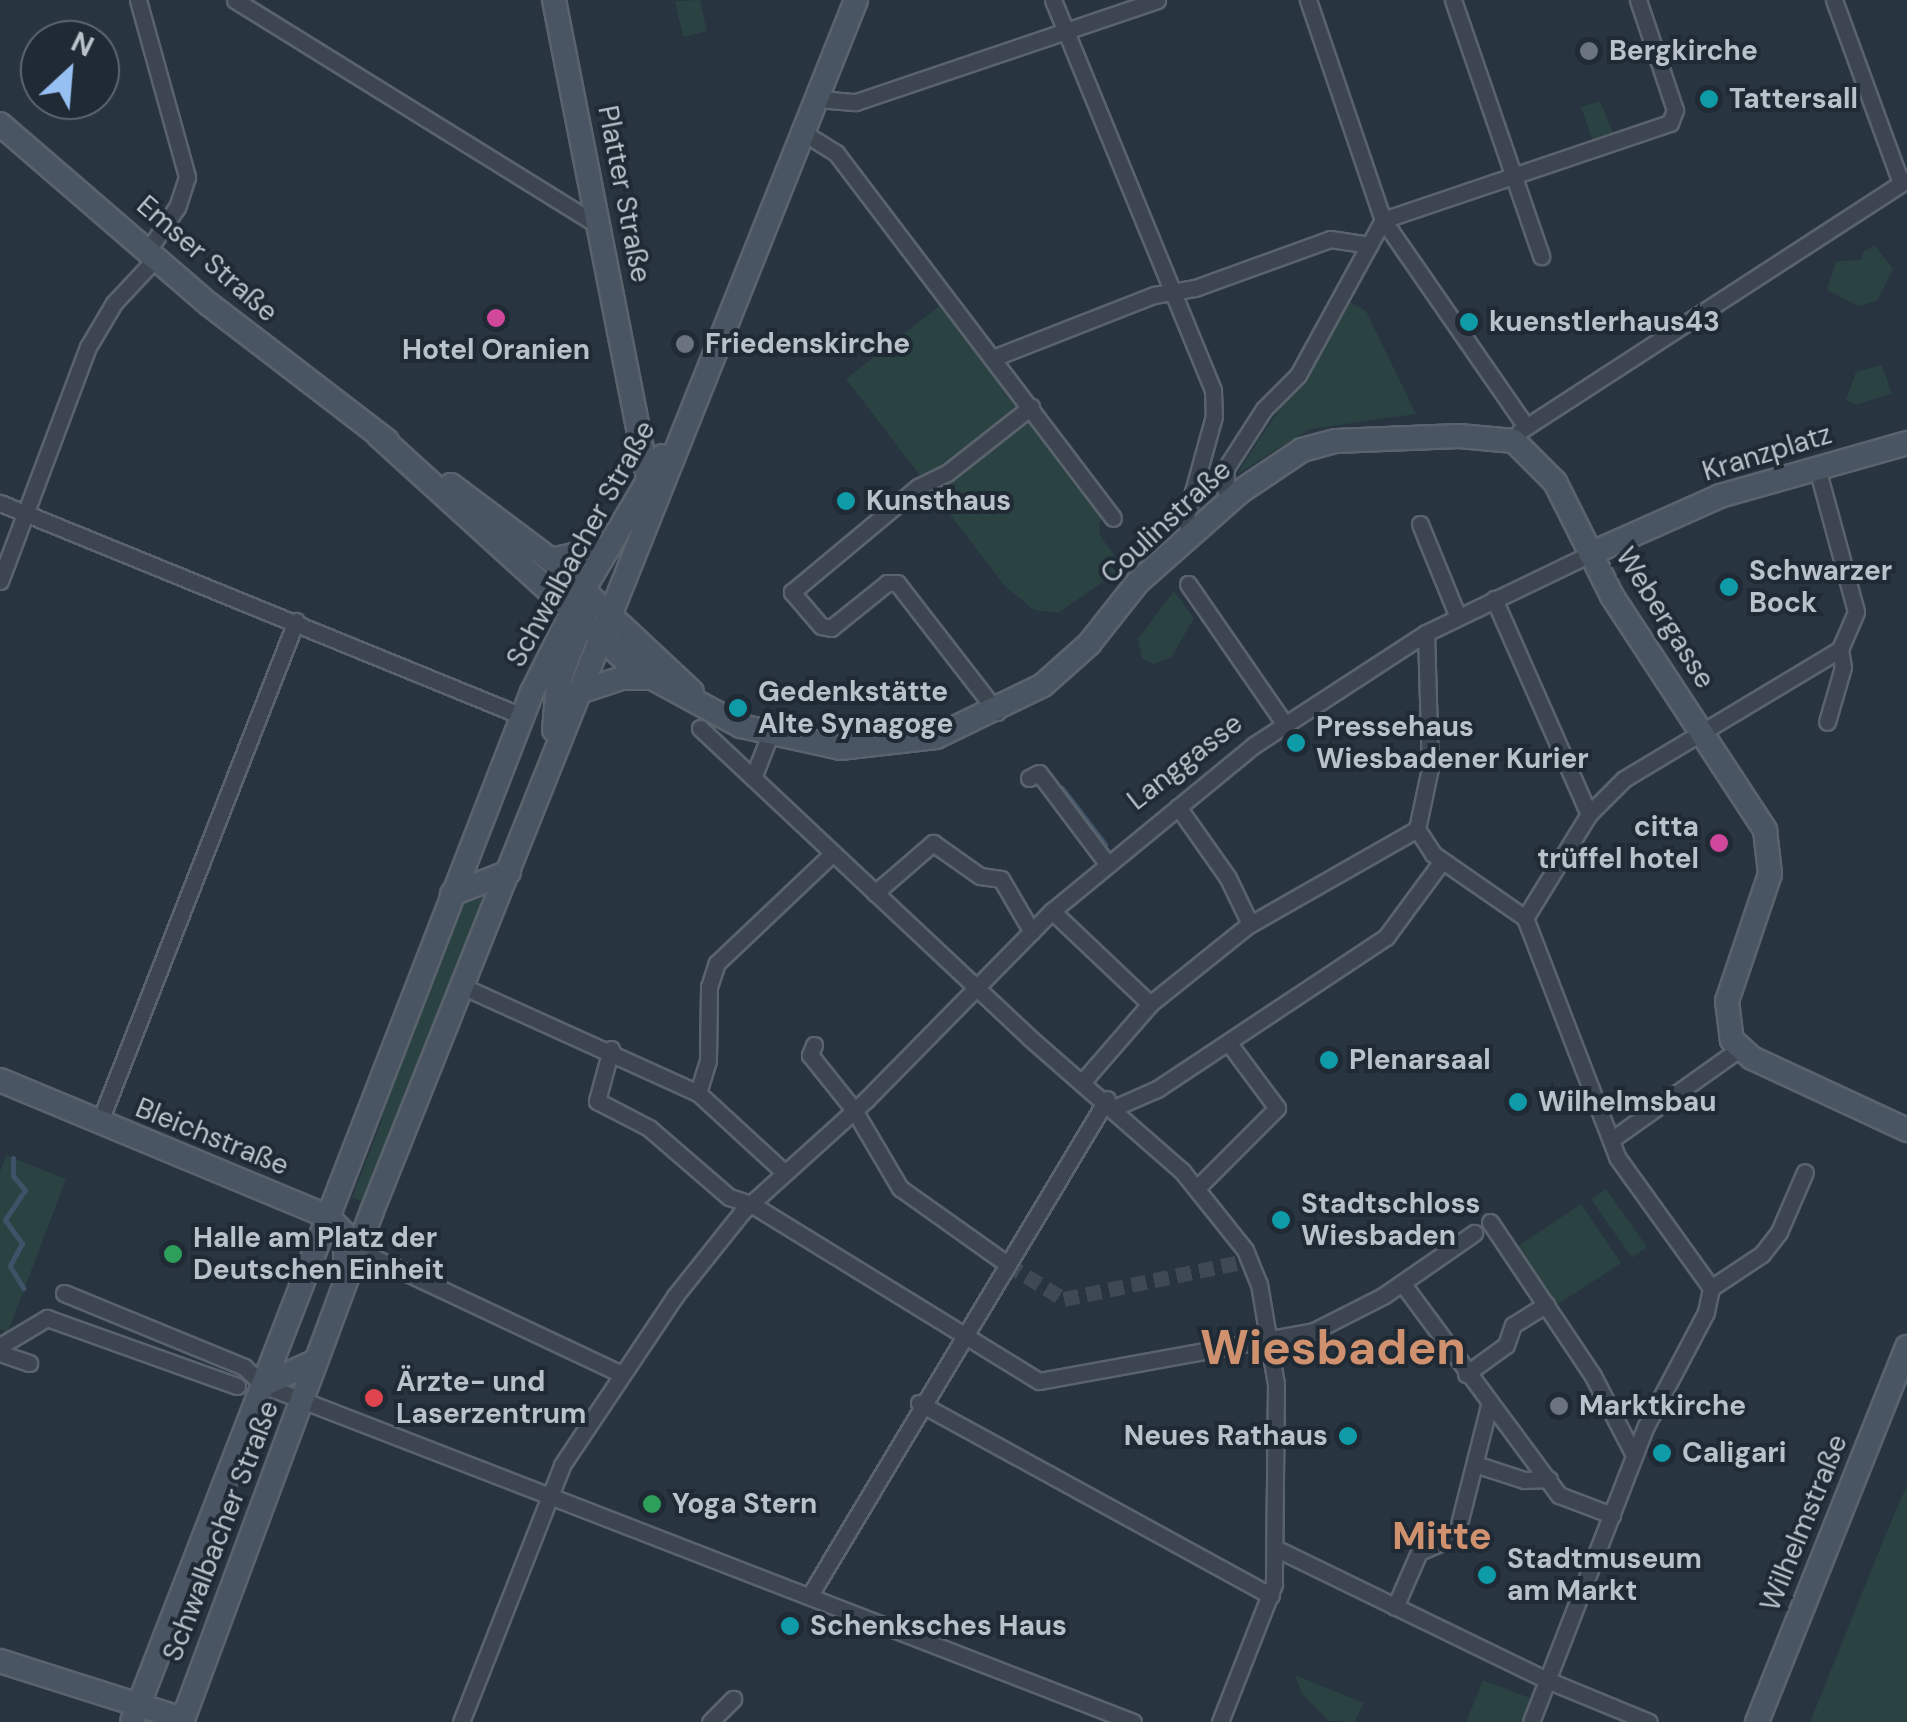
<!DOCTYPE html>
<meta charset="utf-8">
<style>
body{margin:0}
#map{position:relative;width:1907px;height:1722px;overflow:hidden;background:#283440;font-family:"DM Sans",sans-serif}
div>[style]{position:absolute}
[style*='--x']{left:calc(var(--x)*1px);top:calc(var(--y)*1px);width:calc(var(--w)*1px);rotate:calc(var(--a)*1deg)}
.green>*{inset:0;background:#2b4242}
.stream>*{height:5px;margin:-2.5px;padding:0 2.5px;transform-origin:2.5px;border-radius:2.5px;background:#3f5368}
.street-tunnel>*{height:15px;margin-top:-7.5px;transform-origin:0;background:repeating-linear-gradient(90deg,#3e4955 0 15px,transparent 0 23px)}
.roads{filter:drop-shadow(2px 0 #5a636d) drop-shadow(-2px 0 #5a636d) drop-shadow(0 2px #5a636d) drop-shadow(0 -2px #5a636d)}
.street>*{height:15px;margin:-7.5px;padding:0 7.5px;transform-origin:7.5px;border-radius:7.5px;background:#3c4550}
.secondary>*{height:22px;margin:-11px;padding:0 11px;transform-origin:11px;border-radius:11px;background:#4a5563}
.dots>*{width:28px;height:28px;translate:-50% -50%;box-sizing:border-box;border:5px solid #202a35;border-radius:50%}
span{translate:-50% -50%;white-space:nowrap;text-align:center;line-height:1.15;-webkit-text-stroke:8px #202a35;paint-order:stroke}
.poi-label{font-size:28px;color:#b9c1ca;font-weight:700}
.left{translate:0 -50%;text-align:left}
.right{translate:-100% -50%;text-align:right}
.street-label{font-size:28px;color:#b9c1ca}
.district-label{font-size:38px;color:#d0926e;font-weight:700}
.town-label{font-size:48px;color:#d0926e;font-weight:700}
.north{position:absolute;left:20px;top:20px;width:100px;height:100px;box-sizing:border-box;background:#202a35;border:2px solid #5d6671;border-radius:50%;rotate:26deg;font-size:28px;font-weight:700;line-height:40px;text-align:center;color:#b9c1ca}
.north::after{content:'';display:block;margin:auto;width:35px;height:45px;background:#96bff2;clip-path:polygon(50% 0,100% 100%,50% 72%,0 100%)}
</style>
<div id="map">
<div class="green">
<div style="clip-path:polygon(700px 0,707px 31px,683px 37px,675px 1px)"></div>
<div style="clip-path:polygon(1600px 101px,1613px 133px,1592px 139px,1581px 107px)"></div>
<div style="clip-path:polygon(1875px 246px,1893px 269px,1877px 301px,1858px 306px,1827px 290px,1836px 261px,1861px 260px,1864px 251px)"></div>
<div style="clip-path:polygon(1350px 302px,1366px 311px,1416px 414px,1310px 429px,1236px 475px)"></div>
<div style="clip-path:polygon(942px 304px,1101px 513px,1099px 534px,1123px 568px,1058px 613px,1034px 610px,1004px 585px,846px 379px)"></div>
<div style="clip-path:polygon(1882px 365px,1892px 394px,1855px 405px,1846px 400px,1856px 372px)"></div>
<div style="clip-path:polygon(1174px 591px,1194px 618px,1171px 658px,1153px 664px,1142px 658px,1138px 639px)"></div>
<div style="clip-path:polygon(471px 872px,492px 881px,368px 1204px,352px 1197px,382px 1120px,388px 1079px)"></div>
<div style="clip-path:polygon(6px 1155px,66px 1179px,8px 1332px,0 1329px,0 1172px)"></div>
<div style="clip-path:polygon(1606px 1189px,1647px 1247px,1632px 1258px,1591px 1199px)"></div>
<div style="clip-path:polygon(1581px 1204px,1621px 1263px,1557px 1305px,1518px 1246px)"></div>
<div style="clip-path:polygon(1907px 1485px,1907px 1722px,1810px 1722px,1885px 1536px)"></div>
<div style="clip-path:polygon(1295px 1675px,1364px 1703px,1354px 1722px,1329px 1721px,1302px 1694px)"></div>
<div style="clip-path:polygon(1483px 1680px,1530px 1698px,1522px 1722px,1466px 1722px)"></div>
</div>
<div class="stream">
<div style="--x:1062;--y:788;--w:71;--a:52.5"></div>
<div style="--x:13;--y:1158;--w:18;--a:90"></div>
<div style="--x:13;--y:1176;--w:18;--a:49"></div>
<div style="--x:25;--y:1190;--w:36;--a:124"></div>
<div style="--x:5;--y:1220;--w:29;--a:54"></div>
<div style="--x:22;--y:1243;--w:26;--a:118"></div>
<div style="--x:10;--y:1266;--w:26;--a:59"></div>
</div>
<div class="street-tunnel">
<div style="--x:1007;--y:1264;--w:67;--a:31.6"></div>
<div style="--x:1064;--y:1299;--w:190;--a:-11.8"></div>
</div>
<div class="roads">
<div class="street">
<div style="--x:138;--y:0;--w:184;--a:74.5"></div>
<div style="--x:187;--y:177;--w:32;--a:108"></div>
<div style="--x:177;--y:207;--w:50;--a:123.7"></div>
<div style="--x:235;--y:0;--w:429;--a:31.8"></div>
<div style="--x:1053;--y:0;--w:422;--a:67.7"></div>
<div style="--x:1213;--y:391;--w:25;--a:88"></div>
<div style="--x:1214;--y:416;--w:105;--a:105.5"></div>
<div style="--x:1186;--y:517;--w:21;--a:79"></div>
<div style="--x:1308;--y:0;--w:232;--a:71.2"></div>
<div style="--x:1383;--y:220;--w:249;--a:55.3"></div>
<div style="--x:1453;--y:0;--w:271;--a:71"></div>
<div style="--x:1834;--y:0;--w:195;--a:69.9"></div>
<div style="--x:818;--y:99;--w:38;--a:5"></div>
<div style="--x:856;--y:102;--w:318;--a:-18.7"></div>
<div style="--x:804;--y:133;--w:38;--a:32"></div>
<div style="--x:836;--y:153;--w:458;--a:52.8"></div>
<div style="--x:1383;--y:220;--w:303;--a:-18.7"></div>
<div style="--x:1670;--y:123;--w:14;--a:-69"></div>
<div style="--x:1675;--y:110;--w:116;--a:-108.6"></div>
<div style="--x:993;--y:358;--w:173;--a:-21.4"></div>
<div style="--x:1154;--y:295;--w:42;--a:-9.7"></div>
<div style="--x:1195;--y:288;--w:144;--a:-19.9"></div>
<div style="--x:1330;--y:239;--w:40;--a:8.5"></div>
<div style="--x:1520;--y:431;--w:461;--a:-33"></div>
<div style="--x:1817;--y:468;--w:149;--a:74.8"></div>
<div style="--x:1856;--y:612;--w:40;--a:113.4"></div>
<div style="--x:1840;--y:649;--w:18;--a:81"></div>
<div style="--x:1843;--y:667;--w:57;--a:106.2"></div>
<div style="--x:1232;--y:499;--w:12;--a:-125"></div>
<div style="--x:1225;--y:489;--w:21;--a:-87"></div>
<div style="--x:1226;--y:468;--w:70;--a:-57.2"></div>
<div style="--x:1264;--y:409;--w:48;--a:-45"></div>
<div style="--x:1298;--y:375;--w:177;--a:-61.3"></div>
<div style="--x:0;--y:503;--w:564;--a:22.2"></div>
<div style="--x:1420;--y:524;--w:100;--a:67.8"></div>
<div style="--x:0;--y:581;--w:250;--a:-69.4"></div>
<div style="--x:88;--y:347;--w:51;--a:-59.4"></div>
<div style="--x:114;--y:303;--w:63;--a:-46.9"></div>
<div style="--x:1188;--y:584;--w:169;--a:55.4"></div>
<div style="--x:1494;--y:599;--w:235;--a:66.2"></div>
<div style="--x:1426;--y:633;--w:135;--a:88.3"></div>
<div style="--x:1430;--y:768;--w:62;--a:102"></div>
<div style="--x:1417;--y:829;--w:30;--a:57"></div>
<div style="--x:1433;--y:854;--w:112;--a:34.8"></div>
<div style="--x:1525;--y:918;--w:256;--a:68.9"></div>
<div style="--x:1617;--y:1157;--w:161;--a:54.3"></div>
<div style="--x:997;--y:712;--w:163;--a:-127.8"></div>
<div style="--x:897;--y:583;--w:10;--a:180"></div>
<div style="--x:887;--y:583;--w:72;--a:141.2"></div>
<div style="--x:831;--y:628;--w:10;--a:-169"></div>
<div style="--x:821;--y:626;--w:45;--a:-130.5"></div>
<div style="--x:792;--y:592;--w:164;--a:-39.8"></div>
<div style="--x:918;--y:487;--w:32;--a:-26"></div>
<div style="--x:947;--y:473;--w:107;--a:-38.2"></div>
<div style="--x:700;--y:728;--w:453;--a:43.2"></div>
<div style="--x:1030;--y:1038;--w:202;--a:41.2"></div>
<div style="--x:1182;--y:1171;--w:101;--a:51.4"></div>
<div style="--x:1245;--y:1250;--w:37;--a:68"></div>
<div style="--x:1259;--y:1284;--w:101;--a:80.4"></div>
<div style="--x:1276;--y:1384;--w:200;--a:90.6"></div>
<div style="--x:1274;--y:1584;--w:148;--a:111.4"></div>
<div style="--x:753;--y:778;--w:44;--a:-68.7"></div>
<div style="--x:1029;--y:778;--w:11;--a:-27"></div>
<div style="--x:1039;--y:773;--w:111;--a:53"></div>
<div style="--x:1178;--y:807;--w:87;--a:54.8"></div>
<div style="--x:1228;--y:878;--w:51;--a:64.4"></div>
<div style="--x:875;--y:893;--w:77;--a:-40.8"></div>
<div style="--x:933;--y:843;--w:57;--a:35.1"></div>
<div style="--x:980;--y:876;--w:21;--a:8"></div>
<div style="--x:1001;--y:879;--w:61;--a:59.7"></div>
<div style="--x:1052;--y:911;--w:135;--a:43.5"></div>
<div style="--x:1525;--y:918;--w:122;--a:-58.4"></div>
<div style="--x:1589;--y:814;--w:49;--a:-45"></div>
<div style="--x:1624;--y:779;--w:252;--a:-31"></div>
<div style="--x:464;--y:987;--w:257;--a:24.4"></div>
<div style="--x:698;--y:1093;--w:117;--a:42.6"></div>
<div style="--x:814;--y:1045;--w:11;--a:112"></div>
<div style="--x:810;--y:1055;--w:70;--a:51.3"></div>
<div style="--x:854;--y:1110;--w:91;--a:59.5"></div>
<div style="--x:900;--y:1188;--w:131;--a:35.4"></div>
<div style="--x:611;--y:1049;--w:54;--a:105.1"></div>
<div style="--x:597;--y:1101;--w:59;--a:27.4"></div>
<div style="--x:649;--y:1128;--w:106;--a:40.8"></div>
<div style="--x:729;--y:1197;--w:23;--a:18"></div>
<div style="--x:751;--y:1204;--w:338;--a:31.6"></div>
<div style="--x:1039;--y:1381;--w:280;--a:-10.3"></div>
<div style="--x:1314;--y:1331;--w:77;--a:-26.9"></div>
<div style="--x:1383;--y:1296;--w:111;--a:-34.7"></div>
<div style="--x:1084;--y:1080;--w:101;--a:-49"></div>
<div style="--x:1150;--y:1004;--w:124;--a:-38.8"></div>
<div style="--x:1247;--y:926;--w:196;--a:-29.7"></div>
<div style="--x:698;--y:1093;--w:34;--a:-73"></div>
<div style="--x:708;--y:1060;--w:73;--a:-89.2"></div>
<div style="--x:709;--y:987;--w:25;--a:-72"></div>
<div style="--x:717;--y:963;--w:158;--a:-43.5"></div>
<div style="--x:1116;--y:1107;--w:45;--a:-23.7"></div>
<div style="--x:1157;--y:1089;--w:275;--a:-33.6"></div>
<div style="--x:1386;--y:937;--w:94;--a:-53.6"></div>
<div style="--x:100;--y:1121;--w:537;--a:-68.59"></div>
<div style="--x:1611;--y:1140;--w:157;--a:-35.4"></div>
<div style="--x:1198;--y:1187;--w:112;--a:-45"></div>
<div style="--x:1277;--y:1108;--w:82;--a:-126.6"></div>
<div style="--x:1490;--y:1222;--w:185;--a:56.2"></div>
<div style="--x:1593;--y:1376;--w:89;--a:62.6"></div>
<div style="--x:358;--y:1250;--w:291;--a:25.2"></div>
<div style="--x:1402;--y:1283;--w:264;--a:53.5"></div>
<div style="--x:1559;--y:1495;--w:57;--a:20.7"></div>
<div style="--x:1711;--y:1288;--w:61;--a:-33.7"></div>
<div style="--x:1762;--y:1254;--w:28;--a:-52"></div>
<div style="--x:1779;--y:1232;--w:65;--a:-66.6"></div>
<div style="--x:64;--y:1293;--w:195;--a:22.3"></div>
<div style="--x:244;--y:1367;--w:26;--a:43"></div>
<div style="--x:263;--y:1385;--w:933;--a:21.17"></div>
<div style="--x:0;--y:1346;--w:55;--a:-30.8"></div>
<div style="--x:47;--y:1318;--w:202;--a:19.7"></div>
<div style="--x:0;--y:1353;--w:31;--a:19"></div>
<div style="--x:1466;--y:1374;--w:49;--a:-35.9"></div>
<div style="--x:1506;--y:1345;--w:21;--a:-71"></div>
<div style="--x:1513;--y:1325;--w:39;--a:-32"></div>
<div style="--x:919;--y:1403;--w:401;--a:28.7"></div>
<div style="--x:1475;--y:1464;--w:52;--a:18.1"></div>
<div style="--x:1524;--y:1480;--w:25;--a:-2"></div>
<div style="--x:1275;--y:1548;--w:302;--a:25.9"></div>
<div style="--x:1547;--y:1680;--w:110;--a:22.4"></div>
<div style="--x:810;--y:1595;--w:578;--a:-59.09"></div>
<div style="--x:1395;--y:1607;--w:60;--a:-66.4"></div>
<div style="--x:1419;--y:1552;--w:40;--a:-23.4"></div>
<div style="--x:1456;--y:1536;--w:134;--a:-75.8"></div>
<div style="--x:461;--y:1722;--w:276;--a:-68.5"></div>
<div style="--x:562;--y:1465;--w:203;--a:-56.2"></div>
<div style="--x:675;--y:1296;--w:107;--a:-51.4"></div>
<div style="--x:742;--y:1212;--w:167;--a:-42.1"></div>
<div style="--x:866;--y:1100;--w:265;--a:-45.5"></div>
<div style="--x:1052;--y:911;--w:261;--a:-39.4"></div>
<div style="--x:1254;--y:745;--w:205;--a:-33.1"></div>
<div style="--x:1426;--y:633;--w:182;--a:-25.7"></div>
<div style="--x:710;--y:1722;--w:33;--a:-45"></div>
<div style="--x:1531;--y:1722;--w:318;--a:-68.8"></div>
<div style="--x:1646;--y:1426;--w:129;--a:-62.2"></div>
<div style="--x:1706;--y:1312;--w:25;--a:-78"></div>
</div>
<div class="secondary">
<div style="--x:554;--y:0;--w:490;--a:78.9"></div>
<div style="--x:0;--y:124;--w:277;--a:40.8"></div>
<div style="--x:210;--y:305;--w:223;--a:37.5"></div>
<div style="--x:378;--y:435;--w:346;--a:42.3"></div>
<div style="--x:634;--y:668;--w:122;--a:28.5"></div>
<div style="--x:741;--y:726;--w:101;--a:12.5"></div>
<div style="--x:840;--y:748;--w:97;--a:-6.5"></div>
<div style="--x:936;--y:737;--w:119;--a:-25.9"></div>
<div style="--x:1043;--y:685;--w:62;--a:-41.7"></div>
<div style="--x:1089;--y:644;--w:79;--a:-51.7"></div>
<div style="--x:1138;--y:582;--w:137;--a:-41.5"></div>
<div style="--x:1241;--y:491;--w:73;--a:-33.9"></div>
<div style="--x:1302;--y:450;--w:35;--a:-15"></div>
<div style="--x:1336;--y:441;--w:123;--a:-2.3"></div>
<div style="--x:1459;--y:436;--w:55;--a:5.2"></div>
<div style="--x:1514;--y:441;--w:58;--a:45"></div>
<div style="--x:1555;--y:482;--w:127;--a:63.4"></div>
<div style="--x:1612;--y:596;--w:280;--a:56.8"></div>
<div style="--x:1765;--y:830;--w:44;--a:83.5"></div>
<div style="--x:1770;--y:874;--w:134;--a:108.7"></div>
<div style="--x:1727;--y:1001;--w:39;--a:83"></div>
<div style="--x:1732;--y:1040;--w:27;--a:42"></div>
<div style="--x:1752;--y:1058;--w:171;--a:24.9"></div>
<div style="--x:451;--y:485;--w:125;--a:36.9"></div>
<div style="--x:551;--y:560;--w:193;--a:43.1"></div>
<div style="--x:1590;--y:554;--w:142;--a:-24"></div>
<div style="--x:1720;--y:496;--w:194;--a:-15.8"></div>
<div style="--x:551;--y:560;--w:59;--a:-12.6"></div>
<div style="--x:576;--y:693;--w:48;--a:-18.1"></div>
<div style="--x:622;--y:678;--w:28;--a:0"></div>
<div style="--x:554;--y:730;--w:46;--a:-85"></div>
<div style="--x:558;--y:684;--w:77;--a:-69.4"></div>
<div style="--x:452;--y:894;--w:61;--a:-21.1"></div>
<div style="--x:0;--y:1080;--w:354;--a:22.6"></div>
<div style="--x:327;--y:1216;--w:25;--a:45"></div>
<div style="--x:345;--y:1234;--w:31;--a:90"></div>
<div style="--x:263;--y:1385;--w:58;--a:-24.4"></div>
<div style="--x:0;--y:1661;--w:192;--a:17.6"></div>
<div style="--x:132;--y:1722;--w:1105;--a:-68.78"></div>
<div style="--x:532;--y:692;--w:114;--a:-63.4"></div>
<div style="--x:583;--y:590;--w:156;--a:-59.2"></div>
<div style="--x:182;--y:1722;--w:545;--a:-69.6"></div>
<div style="--x:372;--y:1211;--w:1304;--a:-68.21"></div>
<div style="--x:1757;--y:1722;--w:404;--a:-68.2"></div>
</div>
</div>
<div class="dots">
<div style="left:1589px;top:51px;background:#6b7280"></div>
<div style="left:1709px;top:99px;background:#0f9aa8"></div>
<div style="left:496px;top:318px;background:#d1479c"></div>
<div style="left:1469px;top:322px;background:#0f9aa8"></div>
<div style="left:685px;top:344px;background:#6b7280"></div>
<div style="left:846px;top:501px;background:#0f9aa8"></div>
<div style="left:1729px;top:587px;background:#0f9aa8"></div>
<div style="left:738px;top:708px;background:#0f9aa8"></div>
<div style="left:1296px;top:743px;background:#0f9aa8"></div>
<div style="left:1719px;top:843px;background:#d1479c"></div>
<div style="left:1329px;top:1060px;background:#0f9aa8"></div>
<div style="left:1518px;top:1102px;background:#0f9aa8"></div>
<div style="left:1281px;top:1220px;background:#0f9aa8"></div>
<div style="left:173px;top:1254px;background:#2e9e5b"></div>
<div style="left:374px;top:1398px;background:#e0444e"></div>
<div style="left:1559px;top:1406px;background:#6b7280"></div>
<div style="left:1348px;top:1436px;background:#0f9aa8"></div>
<div style="left:1662px;top:1453px;background:#0f9aa8"></div>
<div style="left:652px;top:1504px;background:#2e9e5b"></div>
<div style="left:1487px;top:1575px;background:#0f9aa8"></div>
<div style="left:790px;top:1626px;background:#0f9aa8"></div>
</div>
<div class="poi-label">
<span class="left" style="left:1609px;top:51px">Bergkirche</span>
<span class="left" style="left:1729px;top:99px">Tattersall</span>
<span class="left" style="left:1489px;top:322px">kuenstlerhaus43</span>
<span class="left" style="left:705px;top:344px">Friedenskirche</span>
<span style="left:496px;top:350px">Hotel Oranien</span>
<span class="left" style="left:866px;top:501px">Kunsthaus</span>
<span class="left" style="left:1749px;top:587px">Schwarzer<br>Bock</span>
<span class="left" style="left:758px;top:708px">Gedenkstätte<br>Alte Synagoge</span>
<span class="left" style="left:1316px;top:743px">Pressehaus<br>Wiesbadener Kurier</span>
<span class="right" style="left:1699px;top:843px">citta<br>trüffel hotel</span>
<span class="left" style="left:1349px;top:1060px">Plenarsaal</span>
<span class="left" style="left:1538px;top:1102px">Wilhelmsbau</span>
<span class="left" style="left:1301px;top:1220px">Stadtschloss<br>Wiesbaden</span>
<span class="left" style="left:193px;top:1254px">Halle am Platz der<br>Deutschen Einheit</span>
<span class="left" style="left:396px;top:1398px">Ärzte- und<br>Laserzentrum</span>
<span class="left" style="left:1579px;top:1406px">Marktkirche</span>
<span class="right" style="left:1328px;top:1436px">Neues Rathaus</span>
<span class="left" style="left:1682px;top:1453px">Caligari</span>
<span class="left" style="left:672px;top:1504px">Yoga Stern</span>
<span class="left" style="left:1507px;top:1575px">Stadtmuseum<br>am Markt</span>
<span class="left" style="left:810px;top:1626px">Schenksches Haus</span>
</div>
<div class="street-label">
<span style="left:624px;top:194px;rotate:79deg">Platter Straße</span>
<span style="left:207px;top:259px;rotate:41deg">Emser Straße</span>
<span style="left:1767px;top:453px;rotate:-17deg">Kranzplatz</span>
<span style="left:1166px;top:522px;rotate:-43deg">Coulinstraße</span>
<span style="left:581px;top:544px;rotate:-61deg">Schwalbacher Straße</span>
<span style="left:1665px;top:618px;rotate:58deg">Webergasse</span>
<span style="left:1185px;top:762px;rotate:-38deg">Langgasse</span>
<span style="left:212px;top:1137px;rotate:22deg">Bleichstraße</span>
<span style="left:1804px;top:1523px;rotate:-68deg">Wilhelmstraße</span>
<span style="left:221px;top:1531px;rotate:-69deg">Schwalbacher Straße</span>
</div>
<div class="district-label">
<span style="left:1442px;top:1537px">Mitte</span>
</div>
<div class="town-label">
<span style="left:1333px;top:1348px">Wiesbaden</span>
</div>
<div class="north">N</div>
</div>
